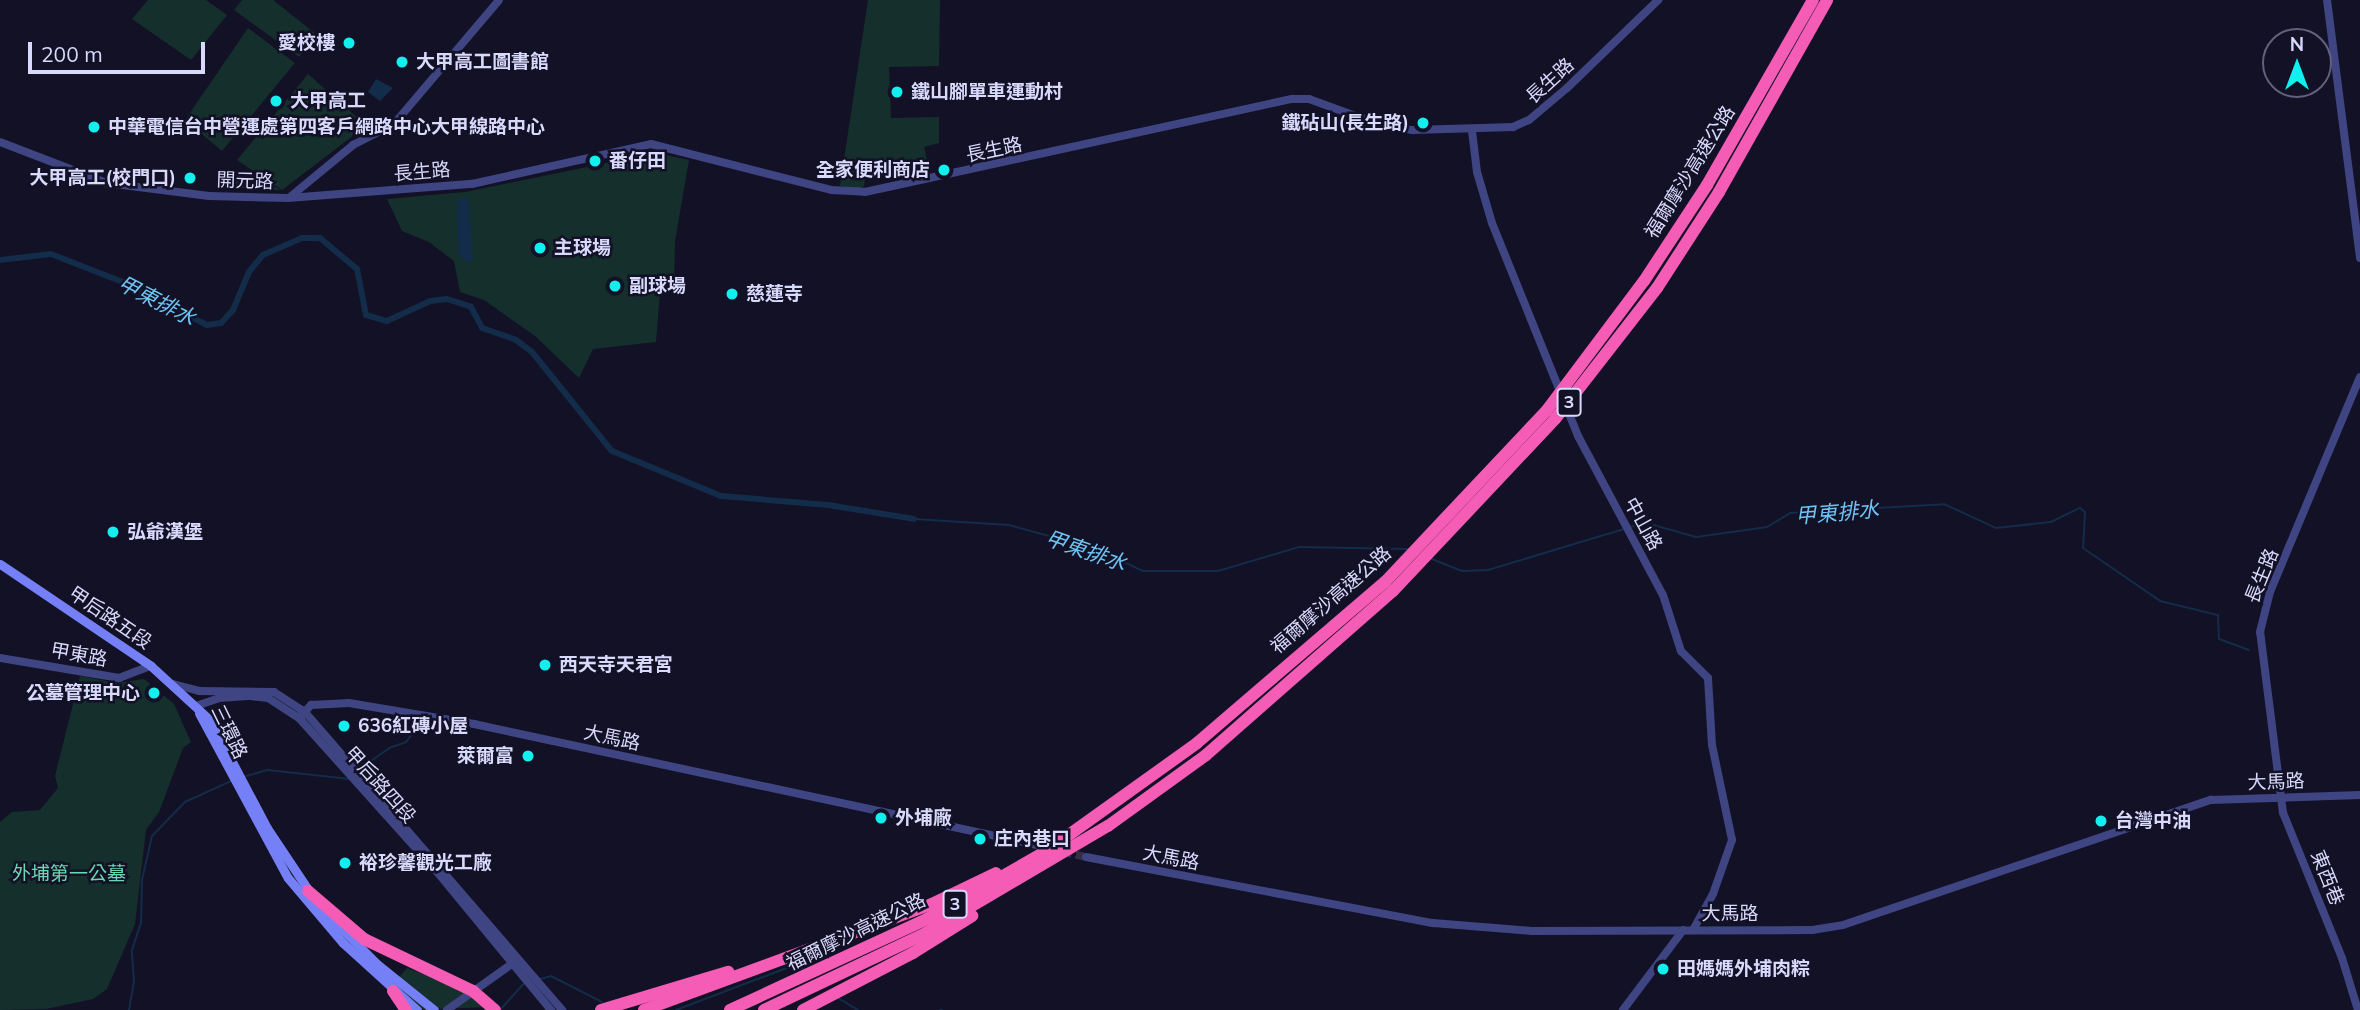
<!DOCTYPE html>
<meta charset="utf-8">
<style>
body{margin:0}
#map{position:relative;width:2360px;height:1010px;overflow:hidden;background:#131126;font-family:Mulish,"Noto Sans TC",sans-serif}
div>[style]{position:absolute}
[style*='--x']{left:calc(var(--x)*1px);top:calc(var(--y)*1px);width:calc(var(--w)*1px);rotate:calc(var(--a)*1deg)}
.green>*{inset:0;background:#15302c}
.water>*{inset:0;background:#122c49}
.stream>*{height:2px;margin:-1px;padding:0 1px;transform-origin:1px;border-radius:1px;background:#122c49}
.canal>*{height:6px;margin:-3px;padding:0 3px;transform-origin:3px;border-radius:3px;background:#122c49}
.tertiary-tunnel>*{height:8px;margin-top:-4px;transform-origin:0;background:repeating-linear-gradient(90deg,#312f46 0 8px,transparent 0 12px)}
.tertiary>*{height:8px;margin:-4px;padding:0 4px;transform-origin:4px;border-radius:4px;background:#3f4482}
.secondary>*{height:9px;margin:-4.5px;padding:0 4.5px;transform-origin:4.5px;border-radius:4.5px;background:#7680f6}
.motorway>*{height:12px;margin:-6px;padding:0 6px;transform-origin:6px;border-radius:6px;background:#f45cb5}
.motorway-bridge>*{height:12px;margin:-6px;padding:0 6px;transform-origin:6px;border-radius:6px;background:#f45cb5}
.dots>*{width:19px;height:19px;translate:-50% -50%;box-sizing:border-box;border:4px solid #131126;border-radius:50%}
span{translate:-50% -50%;white-space:nowrap;text-align:center;line-height:1.15;-webkit-text-stroke:5px #131126;paint-order:stroke}
.shield-label span{padding:2px 5px;background:#131126;border:2px solid;border-radius:5px;-webkit-text-stroke-width:0}
.shield-label{font-size:18px;color:#d9d9fc;font-weight:700}
.poi-label{font-size:19px;color:#d9d9fc;font-weight:700}
.right{translate:-100% -50%;text-align:right}
.left{translate:0 -50%;text-align:left}
.street-label{font-size:19px;color:#d9d9fc}
.park-label{font-size:19px;color:#69d8b1}
.water-label{font-size:21px;color:#6ec4f5;font-style:italic}
.north{position:absolute;left:2262px;top:28px;width:70px;height:70px;box-sizing:border-box;background:#131126;border:2px solid #62617c;border-radius:50%;rotate:0deg;font-size:19px;font-weight:700;line-height:28px;text-align:center;color:#d9d9fc}
.north::after{content:'';display:block;margin:auto;width:24px;height:32px;background:#12efef;clip-path:polygon(50% 0,100% 100%,50% 72%,0 100%)}
.scale{position:absolute;left:28px;top:42px;width:177px;height:32px;box-sizing:border-box;border:4px solid #d9d9fc;border-top:0;padding-left:9px;font-size:21px;line-height:24px;white-space:nowrap;color:#d9d9fc;-webkit-text-stroke:5px #131126;paint-order:stroke}
</style>
<div id="map">
<div class="green">
<div style="clip-path:polygon(148px 0,206px 0,227px 15px,191px 60px,132px 19px)"></div>
<div style="clip-path:polygon(242px 0,273px 0,316px 34px,299px 57px,234px 10px)"></div>
<div style="clip-path:polygon(868px 0,940px 0,939px 66px,889px 67px,891px 118px,939px 117px,939px 143px,924px 147px,930px 175px,915px 178px,911px 161px,866px 170px,864px 186px,858px 189px,840px 186px)"></div>
<div style="clip-path:polygon(248px 28px,295px 63px,222px 151px,185px 120px)"></div>
<div style="clip-path:polygon(308px 74px,371px 130px,354px 135px,282px 190px,237px 160px)"></div>
<div style="clip-path:polygon(655px 153px,689px 160px,675px 241px,674px 289px,660px 291px,656px 342px,593px 349px,579px 378px,535px 336px,484px 300px,460px 292px,454px 261px,429px 242px,402px 231px,387px 199px,465px 192px)"></div>
<div style="clip-path:polygon(244px 171px,281px 190px,220px 187px,233px 172px,240px 177px)"></div>
<div style="clip-path:polygon(80px 676px,118px 683px,144px 679px,174px 704px,191px 742px,183px 748px,159px 812px,146px 830px,135px 924px,107px 989px,93px 999px,46px 1009px,0 1010px,0 822px,12px 812px,40px 810px,58px 788px,55px 776px)"></div>
<div style="clip-path:polygon(407px 968px,454px 985px,489px 1007px,410px 1010px,393px 984px)"></div>
</div>
<div class="water">
<div style="clip-path:polygon(376px 79px,393px 88px,380px 101px,368px 92px)"></div>
<div style="clip-path:polygon(468px 198px,473px 260px,469px 263px,458px 255px,457px 199px)"></div>
</div>
<div class="stream">
<div style="--x:914;--y:519;--w:95;--a:3.6"></div>
<div style="--x:1009;--y:525;--w:91;--a:15.3"></div>
<div style="--x:1097;--y:549;--w:51;--a:25.6"></div>
<div style="--x:1143;--y:571;--w:75;--a:0"></div>
<div style="--x:1218;--y:571;--w:84;--a:-16.5"></div>
<div style="--x:1299;--y:547;--w:108;--a:1.1"></div>
<div style="--x:1630;--y:527;--w:16;--a:-14"></div>
<div style="--x:1646;--y:523;--w:52;--a:15.6"></div>
<div style="--x:1696;--y:537;--w:72;--a:-8"></div>
<div style="--x:1767;--y:527;--w:27;--a:-31"></div>
<div style="--x:1790;--y:513;--w:154;--a:-3.3"></div>
<div style="--x:1944;--y:504;--w:57;--a:24.8"></div>
<div style="--x:1996;--y:528;--w:55;--a:-6.2"></div>
<div style="--x:2051;--y:522;--w:32;--a:-26"></div>
<div style="--x:2080;--y:508;--w:6;--a:39"></div>
<div style="--x:2085;--y:512;--w:36;--a:93"></div>
<div style="--x:2083;--y:548;--w:93;--a:34.5"></div>
<div style="--x:2160;--y:601;--w:60;--a:13.6"></div>
<div style="--x:2218;--y:615;--w:24;--a:88"></div>
<div style="--x:2219;--y:639;--w:32;--a:20"></div>
<div style="--x:1432;--y:559;--w:32;--a:22"></div>
<div style="--x:1462;--y:571;--w:26;--a:-2"></div>
<div style="--x:1488;--y:570;--w:142;--a:-16.8"></div>
<div style="--x:358;--y:770;--w:38;--a:-35"></div>
<div style="--x:389;--y:748;--w:18;--a:-19"></div>
<div style="--x:406;--y:742;--w:20;--a:-53"></div>
<div style="--x:243;--y:777;--w:26;--a:-16"></div>
<div style="--x:268;--y:770;--w:82;--a:6.3"></div>
<div style="--x:540;--y:979;--w:11;--a:-15"></div>
<div style="--x:551;--y:976;--w:57;--a:27"></div>
<div style="--x:838;--y:998;--w:23;--a:31"></div>
<div style="--x:129;--y:1010;--w:28;--a:-80"></div>
<div style="--x:134;--y:982;--w:32;--a:-94"></div>
<div style="--x:132;--y:950;--w:28;--a:-72"></div>
<div style="--x:141;--y:923;--w:43;--a:-88.7"></div>
<div style="--x:142;--y:880;--w:45;--a:-77.2"></div>
<div style="--x:152;--y:836;--w:47;--a:-45.9"></div>
<div style="--x:185;--y:802;--w:51;--a:-24.5"></div>
<div style="--x:500;--y:1010;--w:36;--a:-48"></div>
<div style="--x:676;--y:1010;--w:129;--a:-20.8"></div>
<div style="--x:797;--y:964;--w:9;--a:41"></div>
<div style="--x:940;--y:1010;--w:2;--a:0"></div>
</div>
<div class="canal">
<div style="--x:0;--y:260;--w:51;--a:-6.7"></div>
<div style="--x:51;--y:254;--w:77;--a:21.3"></div>
<div style="--x:123;--y:282;--w:94;--a:27.1"></div>
<div style="--x:207;--y:325;--w:14;--a:-8"></div>
<div style="--x:221;--y:323;--w:18;--a:-47"></div>
<div style="--x:233;--y:310;--w:41;--a:-67.2"></div>
<div style="--x:249;--y:272;--w:22;--a:-51"></div>
<div style="--x:263;--y:255;--w:43;--a:-23.6"></div>
<div style="--x:302;--y:238;--w:18;--a:0"></div>
<div style="--x:320;--y:238;--w:48;--a:40"></div>
<div style="--x:357;--y:269;--w:47;--a:78.9"></div>
<div style="--x:366;--y:315;--w:22;--a:16"></div>
<div style="--x:387;--y:321;--w:47;--a:-24.9"></div>
<div style="--x:430;--y:301;--w:17;--a:-7"></div>
<div style="--x:447;--y:299;--w:25;--a:18"></div>
<div style="--x:471;--y:307;--w:24;--a:62"></div>
<div style="--x:482;--y:328;--w:36;--a:19"></div>
<div style="--x:516;--y:340;--w:20;--a:37"></div>
<div style="--x:532;--y:352;--w:127;--a:51.1"></div>
<div style="--x:612;--y:451;--w:118;--a:22.4"></div>
<div style="--x:721;--y:496;--w:107;--a:4.8"></div>
<div style="--x:828;--y:505;--w:87;--a:9.2"></div>
</div>
<div class="tertiary-tunnel">
<div style="--x:1064;--y:852;--w:23;--a:13"></div>
</div>
<div class="tertiary">
<div style="--x:2327;--y:0;--w:260;--a:82.7"></div>
<div style="--x:1472;--y:131;--w:41;--a:83"></div>
<div style="--x:1477;--y:172;--w:53;--a:73.6"></div>
<div style="--x:1492;--y:223;--w:230;--a:68"></div>
<div style="--x:1578;--y:436;--w:180;--a:61.9"></div>
<div style="--x:1663;--y:595;--w:59;--a:72.2"></div>
<div style="--x:1681;--y:651;--w:38;--a:45"></div>
<div style="--x:1708;--y:678;--w:67;--a:86.6"></div>
<div style="--x:1712;--y:745;--w:97;--a:78.1"></div>
<div style="--x:1732;--y:840;--w:57;--a:109.4"></div>
<div style="--x:1713;--y:894;--w:41;--a:119.1"></div>
<div style="--x:0;--y:142;--w:115;--a:21"></div>
<div style="--x:107;--y:183;--w:103;--a:7.3"></div>
<div style="--x:209;--y:196;--w:79;--a:1.5"></div>
<div style="--x:288;--y:198;--w:185;--a:-4.4"></div>
<div style="--x:472;--y:184;--w:183;--a:-12.6"></div>
<div style="--x:651;--y:144;--w:186;--a:14.3"></div>
<div style="--x:831;--y:190;--w:34;--a:3"></div>
<div style="--x:865;--y:192;--w:437;--a:-12.3"></div>
<div style="--x:1292;--y:99;--w:17;--a:0"></div>
<div style="--x:1309;--y:99;--w:76;--a:20.1"></div>
<div style="--x:1380;--y:125;--w:33;--a:9"></div>
<div style="--x:1413;--y:130;--w:100;--a:-1.7"></div>
<div style="--x:1513;--y:127;--w:17;--a:-24"></div>
<div style="--x:1529;--y:120;--w:50;--a:-40.1"></div>
<div style="--x:1567;--y:88;--w:127;--a:-44"></div>
<div style="--x:290;--y:197;--w:82;--a:-39.5"></div>
<div style="--x:353;--y:145;--w:46;--a:-27.1"></div>
<div style="--x:394;--y:124;--w:162;--a:-49.7"></div>
<div style="--x:0;--y:658;--w:121;--a:9.5"></div>
<div style="--x:119;--y:678;--w:34;--a:-21"></div>
<div style="--x:173;--y:684;--w:27;--a:15"></div>
<div style="--x:199;--y:691;--w:75;--a:0.8"></div>
<div style="--x:274;--y:692;--w:37;--a:33"></div>
<div style="--x:305;--y:712;--w:394;--a:49.2"></div>
<div style="--x:196;--y:706;--w:24;--a:-19"></div>
<div style="--x:219;--y:698;--w:32;--a:-4"></div>
<div style="--x:251;--y:696;--w:17;--a:7"></div>
<div style="--x:268;--y:698;--w:37;--a:33"></div>
<div style="--x:299;--y:718;--w:208;--a:48.1"></div>
<div style="--x:438;--y:873;--w:178;--a:50.5"></div>
<div style="--x:299;--y:718;--w:18;--a:-47"></div>
<div style="--x:311;--y:705;--w:38;--a:-3"></div>
<div style="--x:349;--y:703;--w:127;--a:9.5"></div>
<div style="--x:474;--y:724;--w:576;--a:12.13"></div>
<div style="--x:1086;--y:857;--w:353;--a:10.8"></div>
<div style="--x:1433;--y:923;--w:99;--a:4.6"></div>
<div style="--x:1532;--y:931;--w:280;--a:-0.2"></div>
<div style="--x:1812;--y:930;--w:31;--a:-9"></div>
<div style="--x:1843;--y:925;--w:389;--a:-18.8"></div>
<div style="--x:2211;--y:800;--w:149;--a:-1.9"></div>
<div style="--x:447;--y:1010;--w:85;--a:-35.4"></div>
<div style="--x:1623;--y:1010;--w:100;--a:-53.1"></div>
<div style="--x:2358;--y:1010;--w:54;--a:-107.1"></div>
<div style="--x:2342;--y:958;--w:157;--a:-112.1"></div>
<div style="--x:2283;--y:813;--w:182;--a:-97.2"></div>
<div style="--x:2260;--y:632;--w:41;--a:-76"></div>
<div style="--x:2270;--y:592;--w:233;--a:-67.3"></div>
</div>
<div class="secondary">
<div style="--x:0;--y:564;--w:182;--a:34"></div>
<div style="--x:151;--y:666;--w:80;--a:42.5"></div>
<div style="--x:210;--y:720;--w:122;--a:62.2"></div>
<div style="--x:267;--y:828;--w:79;--a:56.3"></div>
<div style="--x:199;--y:713;--w:187;--a:61.7"></div>
<div style="--x:288;--y:878;--w:85;--a:49.8"></div>
<div style="--x:343;--y:943;--w:100;--a:42.2"></div>
<div style="--x:321;--y:908;--w:79;--a:45"></div>
<div style="--x:377;--y:964;--w:73;--a:38.9"></div>
</div>
<div class="motorway">
<div style="--x:1707;--y:185;--w:213;--a:-60.2"></div>
<div style="--x:1719;--y:192;--w:220;--a:-60.6"></div>
<div style="--x:393;--y:991;--w:23;--a:56"></div>
<div style="--x:601;--y:1010;--w:133;--a:-16.7"></div>
<div style="--x:644;--y:1010;--w:307;--a:-20.2"></div>
<div style="--x:932;--y:904;--w:71;--a:-25.8"></div>
<div style="--x:730;--y:1010;--w:217;--a:-24.8"></div>
<div style="--x:927;--y:919;--w:136;--a:-29.6"></div>
<div style="--x:1045;--y:852;--w:187;--a:-35.6"></div>
<div style="--x:1197;--y:743;--w:248;--a:-40.6"></div>
<div style="--x:764;--y:1010;--w:179;--a:-25.4"></div>
<div style="--x:926;--y:933;--w:211;--a:-30.5"></div>
<div style="--x:1108;--y:826;--w:121;--a:-35.9"></div>
<div style="--x:1206;--y:755;--w:249;--a:-41.3"></div>
<div style="--x:803;--y:1010;--w:124;--a:-27.4"></div>
<div style="--x:913;--y:953;--w:70;--a:-32.1"></div>
</div>
<div class="motorway-bridge">
<div style="--x:1385;--y:582;--w:236;--a:-46.7"></div>
<div style="--x:1547;--y:410;--w:161;--a:-53.1"></div>
<div style="--x:1644;--y:281;--w:115;--a:-56.7"></div>
<div style="--x:1393;--y:591;--w:236;--a:-46.7"></div>
<div style="--x:1555;--y:419;--w:166;--a:-52.1"></div>
<div style="--x:1657;--y:288;--w:114;--a:-57.1"></div>
<div style="--x:308;--y:891;--w:74;--a:40.6"></div>
<div style="--x:364;--y:939;--w:121;--a:25.5"></div>
<div style="--x:473;--y:991;--w:29;--a:41"></div>
</div>
<div class="dots">
<div style="left:349px;top:43px;background:#12efef"></div>
<div style="left:402px;top:62px;background:#12efef"></div>
<div style="left:897px;top:92px;background:#12efef"></div>
<div style="left:276px;top:101px;background:#12efef"></div>
<div style="left:1423px;top:123px;background:#12efef"></div>
<div style="left:94px;top:127px;background:#12efef"></div>
<div style="left:595px;top:161px;background:#12efef"></div>
<div style="left:944px;top:170px;background:#12efef"></div>
<div style="left:190px;top:178px;background:#12efef"></div>
<div style="left:540px;top:248px;background:#12efef"></div>
<div style="left:615px;top:286px;background:#12efef"></div>
<div style="left:732px;top:294px;background:#12efef"></div>
<div style="left:113px;top:532px;background:#12efef"></div>
<div style="left:545px;top:665px;background:#12efef"></div>
<div style="left:154px;top:693px;background:#12efef"></div>
<div style="left:344px;top:726px;background:#12efef"></div>
<div style="left:528px;top:756px;background:#12efef"></div>
<div style="left:881px;top:818px;background:#12efef"></div>
<div style="left:2101px;top:821px;background:#12efef"></div>
<div style="left:980px;top:839px;background:#12efef"></div>
<div style="left:345px;top:863px;background:#12efef"></div>
<div style="left:1663px;top:969px;background:#12efef"></div>
</div>
<div class="shield-label">
<span style="left:1569px;top:402px">3</span>
<span style="left:955px;top:904px">3</span>
</div>
<div class="poi-label">
<span class="right" style="left:335px;top:43px">愛校樓</span>
<span class="left" style="left:416px;top:62px">大甲高工圖書館</span>
<span class="left" style="left:911px;top:92px">鐵山腳單車運動村</span>
<span class="left" style="left:290px;top:101px">大甲高工</span>
<span class="right" style="left:1409px;top:123px">鐵砧山(長生路)</span>
<span class="left" style="left:108px;top:127px">中華電信台中營運處第四客戶網路中心大甲線路中心</span>
<span class="left" style="left:609px;top:161px">番仔田</span>
<span class="right" style="left:930px;top:170px">全家便利商店</span>
<span class="right" style="left:176px;top:178px">大甲高工(校門口)</span>
<span class="left" style="left:554px;top:248px">主球場</span>
<span class="left" style="left:629px;top:286px">副球場</span>
<span class="left" style="left:746px;top:294px">慈蓮寺</span>
<span class="left" style="left:127px;top:532px">弘爺漢堡</span>
<span class="left" style="left:559px;top:665px">西天寺天君宮</span>
<span class="right" style="left:140px;top:693px">公墓管理中心</span>
<span class="left" style="left:358px;top:726px">636紅磚小屋</span>
<span class="right" style="left:514px;top:756px">萊爾富</span>
<span class="left" style="left:895px;top:818px">外埔廠</span>
<span class="left" style="left:2115px;top:821px">台灣中油</span>
<span class="left" style="left:994px;top:839px">庄內巷口</span>
<span class="left" style="left:359px;top:863px">裕珍馨觀光工廠</span>
<span class="left" style="left:1677px;top:969px">田媽媽外埔肉粽</span>
</div>
<div class="street-label">
<span style="left:1550px;top:81px;rotate:-42deg">長生路</span>
<span style="left:994px;top:150px;rotate:-12deg">長生路</span>
<span style="left:422px;top:172px;rotate:-5deg">長生路</span>
<span style="left:1690px;top:172px;rotate:-58deg">福爾摩沙高速公路</span>
<span style="left:245px;top:181px;rotate:2deg">開元路</span>
<span style="left:1643px;top:524px;rotate:61deg">中山路</span>
<span style="left:2262px;top:576px;rotate:-68deg">長生路</span>
<span style="left:1331px;top:600px;rotate:-41deg">福爾摩沙高速公路</span>
<span style="left:110px;top:618px;rotate:34deg">甲后路五段</span>
<span style="left:79px;top:655px;rotate:10deg">甲東路</span>
<span style="left:229px;top:732px;rotate:64deg">三環路</span>
<span style="left:612px;top:738px;rotate:12deg">大馬路</span>
<span style="left:2276px;top:782px;rotate:-2deg">大馬路</span>
<span style="left:380px;top:785px;rotate:48deg">甲后路四段</span>
<span style="left:1171px;top:858px;rotate:11deg">大馬路</span>
<span style="left:2327px;top:878px;rotate:68deg">東西巷</span>
<span style="left:1730px;top:914px">大馬路</span>
<span style="left:856px;top:932px;rotate:-26deg">福爾摩沙高速公路</span>
</div>
<div class="park-label">
<span style="left:69px;top:874px">外埔第一公墓</span>
</div>
<div class="water-label">
<span style="left:157px;top:300px;rotate:27deg">甲東排水</span>
<span style="left:1837px;top:512px;rotate:-5deg">甲東排水</span>
<span style="left:1086px;top:550px;rotate:19deg">甲東排水</span>
</div>
<div class="north">N</div>
<div class="scale">200 m</div>
</div>
